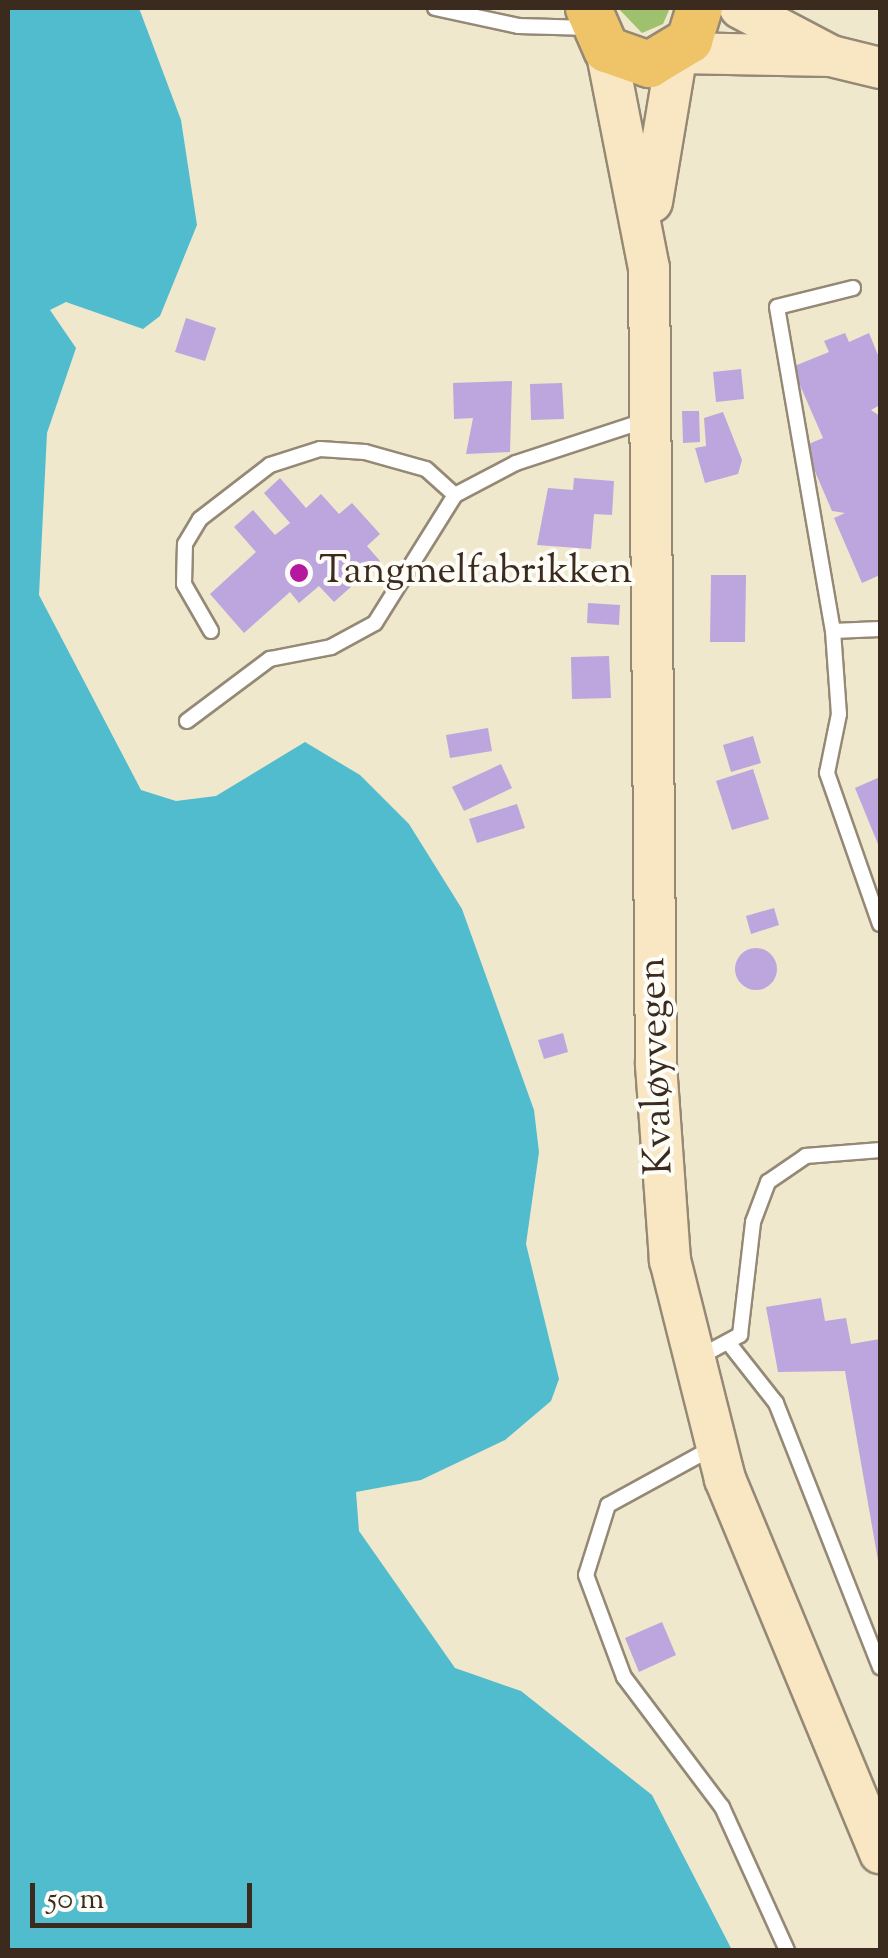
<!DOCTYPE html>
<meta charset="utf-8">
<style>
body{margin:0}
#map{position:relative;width:888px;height:1958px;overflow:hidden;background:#efe8cd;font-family:"Sorts Mill Goudy",serif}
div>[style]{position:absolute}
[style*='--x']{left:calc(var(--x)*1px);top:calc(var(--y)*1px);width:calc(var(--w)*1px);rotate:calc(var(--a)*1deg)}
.green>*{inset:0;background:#9dc16c}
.water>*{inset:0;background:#51bccd}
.building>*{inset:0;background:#bca6dd}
.round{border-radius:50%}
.roads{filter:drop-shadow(2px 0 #958976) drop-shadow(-2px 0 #958976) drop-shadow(0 2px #958976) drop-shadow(0 -2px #958976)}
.lane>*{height:14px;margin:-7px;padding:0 7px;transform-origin:7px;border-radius:7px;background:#fff}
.secondary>*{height:40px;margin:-20px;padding:0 20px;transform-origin:20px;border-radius:20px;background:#f9e7c3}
.primary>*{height:45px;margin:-22.5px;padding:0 22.5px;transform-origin:22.5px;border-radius:22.5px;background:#efc469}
.dots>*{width:28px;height:28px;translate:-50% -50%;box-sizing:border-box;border:5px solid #fdfcf7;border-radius:50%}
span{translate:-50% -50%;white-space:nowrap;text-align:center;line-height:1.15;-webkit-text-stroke:8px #fdfcf7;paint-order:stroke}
.poi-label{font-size:40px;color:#3b2a1e}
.left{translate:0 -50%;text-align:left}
.street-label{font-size:40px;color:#3b2a1e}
.frame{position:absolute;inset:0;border:10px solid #3b2a1e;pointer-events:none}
.scale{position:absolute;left:30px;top:1883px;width:222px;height:45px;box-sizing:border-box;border:5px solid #3b2a1e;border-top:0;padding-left:12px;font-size:30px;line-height:35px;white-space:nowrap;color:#3b2a1e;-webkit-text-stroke:8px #fdfcf7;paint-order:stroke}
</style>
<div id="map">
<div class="green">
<div style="clip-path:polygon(618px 8px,670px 8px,663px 24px,642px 33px)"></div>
</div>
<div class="water">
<div style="clip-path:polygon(8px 8px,139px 8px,181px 120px,197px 225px,160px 316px,143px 329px,66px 302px,50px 310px,76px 348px,47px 433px,39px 595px,141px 790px,176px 801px,216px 796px,305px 742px,360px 775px,409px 824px,462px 909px,534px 1110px,539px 1152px,526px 1244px,559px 1379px,551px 1401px,505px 1440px,421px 1480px,356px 1492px,359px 1531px,455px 1668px,521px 1691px,652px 1795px,732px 1950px,8px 1950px)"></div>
</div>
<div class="building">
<div style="clip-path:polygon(186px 318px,216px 328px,205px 361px,175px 352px)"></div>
<div style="clip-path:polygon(845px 333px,849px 342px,869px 333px,880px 360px,880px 405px,871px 410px,880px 416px,880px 575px,862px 583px,834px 518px,845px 513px,832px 511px,804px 446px,823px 438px,792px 367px,829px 352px,824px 341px)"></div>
<div style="clip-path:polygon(741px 369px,744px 399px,716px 402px,713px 372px)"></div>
<div style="clip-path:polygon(512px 381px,510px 452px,466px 454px,473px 418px,454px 419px,453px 383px)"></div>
<div style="clip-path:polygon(562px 383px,564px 419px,531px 420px,530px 384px)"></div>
<div style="clip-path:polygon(682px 411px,699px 411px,700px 442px,683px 443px)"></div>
<div style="clip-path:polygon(723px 412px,742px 460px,738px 474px,705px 483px,695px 448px,706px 446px,704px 418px)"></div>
<div style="clip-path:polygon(280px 478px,306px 508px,321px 494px,339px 514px,352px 503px,380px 534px,367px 546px,380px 561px,334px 602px,319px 586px,299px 603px,290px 592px,244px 633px,210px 594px,256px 552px,234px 527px,253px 510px,275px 535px,290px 523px,264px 493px)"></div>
<div style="clip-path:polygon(574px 478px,614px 481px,612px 515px,594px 514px,591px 549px,537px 545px,548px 488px,573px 490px)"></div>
<div style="clip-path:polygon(711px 575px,746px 575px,745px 642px,710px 642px)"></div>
<div style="clip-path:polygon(588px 603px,620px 605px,619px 625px,587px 623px)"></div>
<div style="clip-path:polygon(609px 656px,611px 698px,572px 699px,571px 657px)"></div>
<div style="clip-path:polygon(488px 728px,492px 751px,450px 758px,446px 735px)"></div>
<div style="clip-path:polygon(753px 736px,761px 763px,731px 772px,723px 745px)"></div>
<div style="clip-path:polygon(501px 764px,512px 788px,464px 811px,452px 787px)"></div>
<div style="clip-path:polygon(753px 769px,769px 819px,732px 830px,716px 781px)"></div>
<div style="clip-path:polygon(880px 777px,880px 849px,855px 788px)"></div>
<div style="clip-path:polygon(517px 804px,525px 828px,477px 843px,469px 819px)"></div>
<div style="clip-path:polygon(774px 908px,779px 925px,751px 934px,746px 916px)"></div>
<div class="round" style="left:735px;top:948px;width:42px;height:42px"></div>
<div style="clip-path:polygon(563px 1033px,568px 1052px,544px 1059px,538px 1040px)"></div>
<div style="clip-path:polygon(821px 1298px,825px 1321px,846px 1318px,851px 1344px,880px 1339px,880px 1572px,845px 1371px,778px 1372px,766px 1307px)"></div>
<div style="clip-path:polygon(662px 1622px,676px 1655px,639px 1672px,625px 1638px)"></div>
</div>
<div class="roads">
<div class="lane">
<div style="--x:435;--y:8;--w:85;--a:12.2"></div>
<div style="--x:518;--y:26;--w:73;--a:1.6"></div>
<div style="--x:853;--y:288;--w:78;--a:166"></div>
<div style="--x:777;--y:307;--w:329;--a:80.2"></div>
<div style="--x:833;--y:631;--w:83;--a:85.9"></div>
<div style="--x:839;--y:714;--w:60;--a:101.5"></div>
<div style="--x:827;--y:773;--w:160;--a:70.7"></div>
<div style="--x:211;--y:631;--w:54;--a:-119.9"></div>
<div style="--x:184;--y:584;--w:40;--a:-88.6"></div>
<div style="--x:185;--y:544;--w:29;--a:-59"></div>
<div style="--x:200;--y:519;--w:88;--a:-37.6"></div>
<div style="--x:270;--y:465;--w:52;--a:-17.7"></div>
<div style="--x:320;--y:449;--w:45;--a:3.8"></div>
<div style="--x:365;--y:452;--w:63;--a:15.6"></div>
<div style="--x:426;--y:469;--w:39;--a:42"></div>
<div style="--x:833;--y:631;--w:47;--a:-2.4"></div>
<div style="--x:187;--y:721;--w:104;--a:-36.8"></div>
<div style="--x:270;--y:659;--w:62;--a:-11.1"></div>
<div style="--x:331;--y:647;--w:50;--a:-28.6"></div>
<div style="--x:375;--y:623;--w:151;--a:-58"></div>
<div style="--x:455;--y:495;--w:69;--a:-27.7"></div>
<div style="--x:516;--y:463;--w:135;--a:-18.2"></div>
<div style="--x:731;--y:1346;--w:73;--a:51.7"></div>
<div style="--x:776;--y:1403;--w:284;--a:68.5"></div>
<div style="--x:699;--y:1357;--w:47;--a:-28.2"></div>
<div style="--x:740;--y:1335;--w:114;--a:-83.4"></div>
<div style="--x:753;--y:1222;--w:43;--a:-69.4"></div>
<div style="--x:768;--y:1182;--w:46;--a:-34.4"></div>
<div style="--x:806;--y:1156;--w:74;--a:-4.6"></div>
<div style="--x:714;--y:1447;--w:121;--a:151.3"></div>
<div style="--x:608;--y:1505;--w:73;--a:107.4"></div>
<div style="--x:586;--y:1575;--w:109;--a:69.6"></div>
<div style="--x:624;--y:1677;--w:163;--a:53"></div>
<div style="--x:722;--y:1807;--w:157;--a:65.6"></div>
</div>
<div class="secondary">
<div style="--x:740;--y:8;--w:103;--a:27.8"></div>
<div style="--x:831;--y:56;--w:50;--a:13.8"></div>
<div style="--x:606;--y:49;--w:223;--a:78.9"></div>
<div style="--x:649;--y:268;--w:797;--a:89.5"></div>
<div style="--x:656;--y:1065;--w:196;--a:85.9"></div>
<div style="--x:670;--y:1260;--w:226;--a:75.9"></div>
<div style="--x:725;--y:1479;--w:405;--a:67.5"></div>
<div style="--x:652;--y:202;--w:151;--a:-80.5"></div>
<div style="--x:677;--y:53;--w:154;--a:1.1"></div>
</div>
<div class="primary">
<div style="--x:588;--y:8;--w:45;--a:66.3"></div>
<div style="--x:606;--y:49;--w:46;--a:19.2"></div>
<div style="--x:649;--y:64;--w:47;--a:-31"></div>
<div style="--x:689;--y:40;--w:34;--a:-73"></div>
</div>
</div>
<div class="dots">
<div style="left:299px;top:573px;background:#b5179e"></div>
</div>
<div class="poi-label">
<span class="left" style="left:319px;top:573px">Tangmelfabrikken</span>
</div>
<div class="street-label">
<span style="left:658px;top:1066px;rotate:-92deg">Kvaløyvegen</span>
</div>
<div class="frame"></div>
<div class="scale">50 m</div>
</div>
